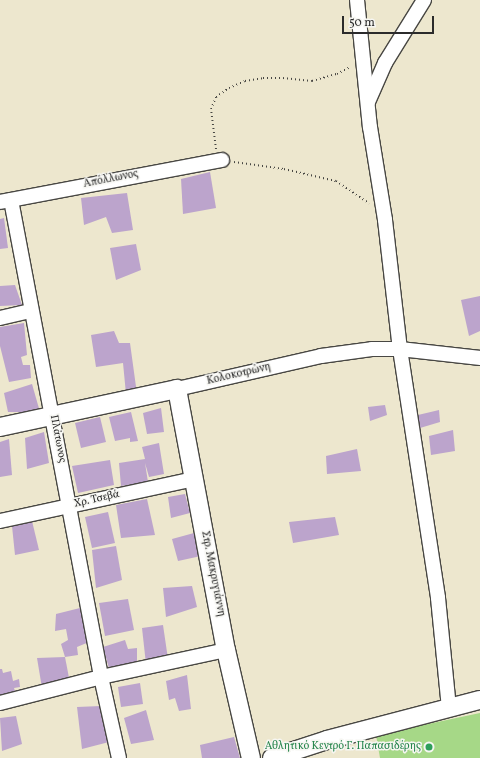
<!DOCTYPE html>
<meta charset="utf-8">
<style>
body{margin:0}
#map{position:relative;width:480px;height:758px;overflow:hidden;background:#ede7ce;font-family:Vollkorn,serif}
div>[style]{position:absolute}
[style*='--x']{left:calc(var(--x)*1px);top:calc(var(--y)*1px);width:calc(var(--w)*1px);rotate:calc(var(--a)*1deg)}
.green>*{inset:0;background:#a6d887}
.building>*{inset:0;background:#bca4cc}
.path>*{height:2px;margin-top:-1px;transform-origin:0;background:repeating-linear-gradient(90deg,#484743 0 1px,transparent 0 4px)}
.roads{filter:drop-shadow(1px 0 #484743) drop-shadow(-1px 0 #484743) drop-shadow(0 1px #484743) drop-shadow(0 -1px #484743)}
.minor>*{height:14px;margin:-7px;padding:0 7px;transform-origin:7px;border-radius:7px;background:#fff}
.tertiary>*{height:18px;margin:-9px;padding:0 9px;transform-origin:9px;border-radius:9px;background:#fff}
.dots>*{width:11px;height:11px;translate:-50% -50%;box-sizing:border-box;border:2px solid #f6f6f2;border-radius:50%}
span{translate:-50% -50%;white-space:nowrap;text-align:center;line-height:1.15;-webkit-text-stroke:3px #f6f6f2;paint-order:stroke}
.street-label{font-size:11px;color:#2b2b2b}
.leisure-label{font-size:11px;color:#27864d}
.right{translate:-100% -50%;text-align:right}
.scale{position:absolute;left:342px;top:16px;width:92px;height:18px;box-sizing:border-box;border:2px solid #2b2b2b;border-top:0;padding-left:5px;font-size:12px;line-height:14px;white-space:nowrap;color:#2b2b2b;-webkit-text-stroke:3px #f6f6f2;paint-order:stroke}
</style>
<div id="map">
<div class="green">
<div style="clip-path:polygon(480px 713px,480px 758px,380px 758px,376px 735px)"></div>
</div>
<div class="building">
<div style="clip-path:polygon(210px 172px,216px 208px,183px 214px,181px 179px)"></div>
<div style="clip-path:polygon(127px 193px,133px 230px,112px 233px,106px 217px,84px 225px,81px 198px)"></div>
<div style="clip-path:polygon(4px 218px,8px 248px,0 249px,0 219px)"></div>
<div style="clip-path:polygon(136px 244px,141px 270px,116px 280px,110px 248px)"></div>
<div style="clip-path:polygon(15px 285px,22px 305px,0 306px,0 286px)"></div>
<div style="clip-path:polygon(480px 296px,480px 331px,469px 336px,461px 300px)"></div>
<div style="clip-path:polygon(24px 323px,27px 355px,21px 357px,23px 365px,30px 365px,31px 378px,9px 382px,0 346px,0 327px)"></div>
<div style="clip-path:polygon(114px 331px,119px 343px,130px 343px,137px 394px,126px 394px,123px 363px,96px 367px,91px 335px)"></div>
<div style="clip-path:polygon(32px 384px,40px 412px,8px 412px,4px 393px)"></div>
<div style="clip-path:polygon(385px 405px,387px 415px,370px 421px,368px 407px)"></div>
<div style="clip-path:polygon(161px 408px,164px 432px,147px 434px,143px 413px)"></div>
<div style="clip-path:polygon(439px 410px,440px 422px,420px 428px,418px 415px)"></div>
<div style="clip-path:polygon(131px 412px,138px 441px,130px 442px,130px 438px,115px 441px,109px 417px)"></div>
<div style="clip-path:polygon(100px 417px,106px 442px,81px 448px,75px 423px)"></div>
<div style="clip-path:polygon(453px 430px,455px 451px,431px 455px,429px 436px)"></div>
<div style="clip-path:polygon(44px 432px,49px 463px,27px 469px,25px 438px)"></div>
<div style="clip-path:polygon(9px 439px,12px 475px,0 477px,0 442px)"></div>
<div style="clip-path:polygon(159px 443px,164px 474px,149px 477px,145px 463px,148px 482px,121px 486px,119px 463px,145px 459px,142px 447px)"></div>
<div style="clip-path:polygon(357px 449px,361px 471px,327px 474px,326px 456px)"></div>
<div style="clip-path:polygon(110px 460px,114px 485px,78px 493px,72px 466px)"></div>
<div style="clip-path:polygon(185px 494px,190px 513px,171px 518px,168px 497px)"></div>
<div style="clip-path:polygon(147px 499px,155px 535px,121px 538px,116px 505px)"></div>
<div style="clip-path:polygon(108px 512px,115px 543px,92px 548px,85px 517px)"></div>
<div style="clip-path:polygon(335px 517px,339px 535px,293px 543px,289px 522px)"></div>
<div style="clip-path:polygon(32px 521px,39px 550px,15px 555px,12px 526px)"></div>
<div style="clip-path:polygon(194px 533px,201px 556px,178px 561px,172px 539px)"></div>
<div style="clip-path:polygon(116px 546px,122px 580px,96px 588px,92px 550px)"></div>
<div style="clip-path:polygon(192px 586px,197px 607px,166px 617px,163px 588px)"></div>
<div style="clip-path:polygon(128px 599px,134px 630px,105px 636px,99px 603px)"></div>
<div style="clip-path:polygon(84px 607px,89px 642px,77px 647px,78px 655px,65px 657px,61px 644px,68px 640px,66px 629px,55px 631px,56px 614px)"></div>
<div style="clip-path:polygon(163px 625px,168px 659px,146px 664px,142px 628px)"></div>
<div style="clip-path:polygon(125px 640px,128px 649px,137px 648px,137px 668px,110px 672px,103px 647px)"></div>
<div style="clip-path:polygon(65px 657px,70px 683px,42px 688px,37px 658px)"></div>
<div style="clip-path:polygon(0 669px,2px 669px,3px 673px,11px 671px,13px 681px,19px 679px,20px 687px,14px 688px,16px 694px,0 697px)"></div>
<div style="clip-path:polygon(187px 675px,191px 709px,179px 711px,175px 698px,169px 700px,166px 681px)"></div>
<div style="clip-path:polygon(140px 683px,143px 704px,121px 707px,118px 687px)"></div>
<div style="clip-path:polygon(101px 706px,109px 742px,82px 749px,77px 707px)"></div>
<div style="clip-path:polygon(146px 710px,154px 740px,131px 744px,124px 718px)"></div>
<div style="clip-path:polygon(16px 716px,22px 744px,2px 751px,0 718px)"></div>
<div style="clip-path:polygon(234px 737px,240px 758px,202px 758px,200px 745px)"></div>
</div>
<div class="path">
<div style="--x:216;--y:149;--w:40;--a:-97.1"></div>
<div style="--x:211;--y:109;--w:13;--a:-67"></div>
<div style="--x:216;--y:97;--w:16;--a:-35"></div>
<div style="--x:229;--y:88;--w:17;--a:-24"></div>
<div style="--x:245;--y:81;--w:18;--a:-9"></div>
<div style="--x:263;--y:78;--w:20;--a:0"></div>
<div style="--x:283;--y:78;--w:29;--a:6"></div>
<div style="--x:312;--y:81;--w:26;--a:-16"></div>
<div style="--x:337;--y:74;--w:15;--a:-28"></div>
<div style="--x:234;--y:162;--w:50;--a:8"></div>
<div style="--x:284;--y:169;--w:53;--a:13"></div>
<div style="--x:336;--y:181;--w:40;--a:34"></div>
</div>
<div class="roads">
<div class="minor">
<div style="--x:357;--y:0;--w:128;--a:84.2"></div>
<div style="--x:370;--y:127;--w:94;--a:80.8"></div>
<div style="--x:385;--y:220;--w:130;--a:83.4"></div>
<div style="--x:400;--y:349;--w:252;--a:81.3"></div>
<div style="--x:438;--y:598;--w:111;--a:84.3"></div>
<div style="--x:368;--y:102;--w:43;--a:-66.4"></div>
<div style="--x:385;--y:63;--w:74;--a:-58.2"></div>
<div style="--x:11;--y:200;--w:485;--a:79.3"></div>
<div style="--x:101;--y:677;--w:83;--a:77.5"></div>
<div style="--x:0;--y:202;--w:226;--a:-10.7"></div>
<div style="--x:0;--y:318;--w:32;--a:-13"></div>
<div style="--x:177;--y:389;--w:148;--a:-12.9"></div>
<div style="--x:321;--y:356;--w:51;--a:-7.8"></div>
<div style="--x:372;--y:349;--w:28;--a:0"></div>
<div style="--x:400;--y:349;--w:81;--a:6.4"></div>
<div style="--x:0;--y:521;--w:198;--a:-12.2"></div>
<div style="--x:0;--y:703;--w:104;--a:-14.4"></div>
<div style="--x:101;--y:677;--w:128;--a:-12.2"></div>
</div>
<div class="tertiary">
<div style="--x:0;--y:427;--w:181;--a:-12.1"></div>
<div style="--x:177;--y:389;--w:266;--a:79.4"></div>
<div style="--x:226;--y:650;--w:111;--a:77"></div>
<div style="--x:272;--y:758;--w:58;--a:-18.1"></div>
<div style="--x:327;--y:740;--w:158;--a:-14.7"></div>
</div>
</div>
<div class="dots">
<div style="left:429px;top:747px;background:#2e9e5b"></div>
</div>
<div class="street-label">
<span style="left:111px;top:180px;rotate:-11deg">Απόλλωνος</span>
<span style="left:239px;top:375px;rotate:-13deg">Κολοκοτρώνη</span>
<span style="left:57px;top:439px;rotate:79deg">Πλάτωνος</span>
<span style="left:97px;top:500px;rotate:-13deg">Χρ. Τσεβά</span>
<span style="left:212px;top:574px;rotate:79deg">Στρ. Μακρυγιάννη</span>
</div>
<div class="leisure-label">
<span class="right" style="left:421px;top:747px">Αθλητικό Κεντρό Γ. Παπασιδέρης</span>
</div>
<div class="scale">50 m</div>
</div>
